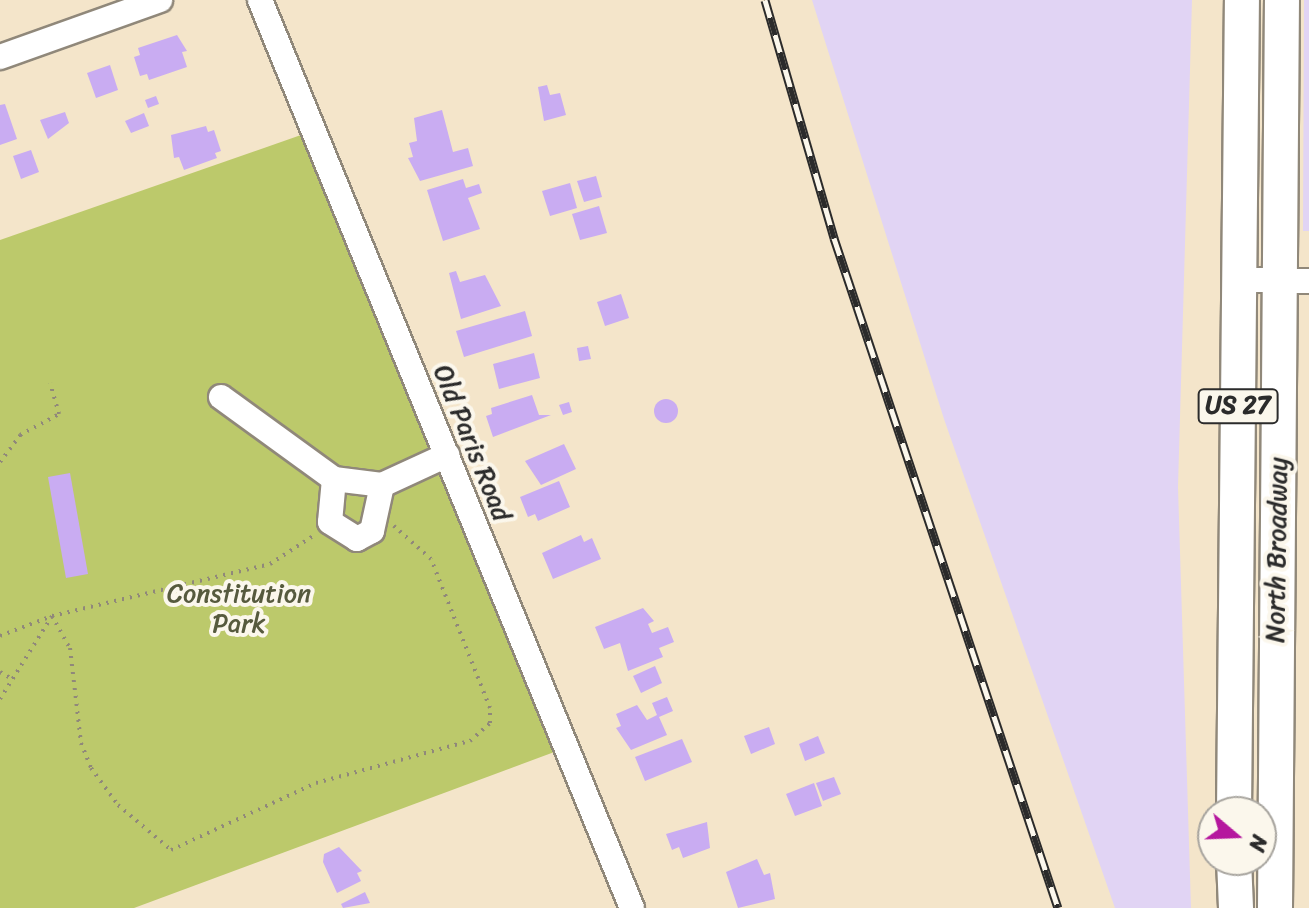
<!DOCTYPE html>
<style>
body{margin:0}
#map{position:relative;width:1309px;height:908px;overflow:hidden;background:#f4e5ca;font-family:Sriracha,sans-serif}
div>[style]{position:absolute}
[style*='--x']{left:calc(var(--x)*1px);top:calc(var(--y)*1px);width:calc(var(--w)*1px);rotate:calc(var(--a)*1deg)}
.built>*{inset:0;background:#e1d4f4}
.green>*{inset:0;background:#bcc96b}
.building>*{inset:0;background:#c9acf2}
.round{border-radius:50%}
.path>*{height:4px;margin-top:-2px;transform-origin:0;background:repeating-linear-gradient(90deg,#90887a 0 2px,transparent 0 8px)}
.roads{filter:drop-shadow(2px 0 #90887a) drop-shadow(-2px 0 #90887a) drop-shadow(0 2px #90887a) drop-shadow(0 -2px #90887a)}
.minor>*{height:24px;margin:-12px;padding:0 12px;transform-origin:12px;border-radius:12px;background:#fff}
.highway>*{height:34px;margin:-17px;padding:0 17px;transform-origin:17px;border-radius:17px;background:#fff}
.rail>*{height:9px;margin-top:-4.5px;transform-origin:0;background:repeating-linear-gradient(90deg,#fbf7ec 0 18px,#2b2b2b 0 36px);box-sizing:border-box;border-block:2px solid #2b2b2b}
span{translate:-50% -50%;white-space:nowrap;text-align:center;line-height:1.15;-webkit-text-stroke:8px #fbf7ec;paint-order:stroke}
.shield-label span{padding:2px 6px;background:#fbf7ec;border:2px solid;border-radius:6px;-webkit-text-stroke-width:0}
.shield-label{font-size:24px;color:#2b2b2b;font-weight:700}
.street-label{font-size:26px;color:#2b2b2b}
.park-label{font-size:26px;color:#565a3e}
.north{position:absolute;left:1197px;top:796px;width:80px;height:80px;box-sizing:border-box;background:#fbf7ec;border:2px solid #a8a59f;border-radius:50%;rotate:109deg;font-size:22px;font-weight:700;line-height:32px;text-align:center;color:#2b2b2b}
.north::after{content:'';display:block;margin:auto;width:28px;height:36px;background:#b5179e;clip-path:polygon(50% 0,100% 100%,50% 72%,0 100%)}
</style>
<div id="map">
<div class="built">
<div style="clip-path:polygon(812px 0,1192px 0,1178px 487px,1191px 908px,1115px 908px,944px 419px)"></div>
<div style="clip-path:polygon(1304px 0,1309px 0,1309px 231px,1303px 231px)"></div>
</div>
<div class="green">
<div style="clip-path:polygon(301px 135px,557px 751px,134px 908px,0 908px,0 240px)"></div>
</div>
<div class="building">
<div style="clip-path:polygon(177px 35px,187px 51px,182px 52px,187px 67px,149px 80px,147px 74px,140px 76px,134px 57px,140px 55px,138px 48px)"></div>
<div style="clip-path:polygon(110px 65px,118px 90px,96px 98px,87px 73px)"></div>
<div style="clip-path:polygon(547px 85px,550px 95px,560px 93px,566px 115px,544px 121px,538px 87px)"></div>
<div style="clip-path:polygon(156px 96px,159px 104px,148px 108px,145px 100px)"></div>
<div style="clip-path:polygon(5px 104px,17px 139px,0 145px,0 105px)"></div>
<div style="clip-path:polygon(442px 110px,453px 152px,468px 148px,473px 166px,420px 181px,408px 158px,413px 157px,409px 143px,417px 141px,414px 118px)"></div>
<div style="clip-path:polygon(65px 112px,69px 123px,48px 139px,40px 120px)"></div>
<div style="clip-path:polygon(144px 113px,149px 126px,131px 133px,125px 121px)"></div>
<div style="clip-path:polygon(206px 126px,208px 132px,214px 130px,221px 151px,215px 153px,217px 158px,184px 170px,179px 157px,174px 158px,171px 135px)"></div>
<div style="clip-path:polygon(31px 150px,39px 172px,21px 179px,13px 156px)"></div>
<div style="clip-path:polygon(596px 176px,602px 197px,584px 202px,577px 181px)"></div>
<div style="clip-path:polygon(463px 179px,466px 188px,479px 184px,482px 193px,468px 198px,480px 229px,443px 241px,427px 190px)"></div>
<div style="clip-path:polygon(570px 183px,577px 208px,550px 216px,542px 191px)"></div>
<div style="clip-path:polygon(599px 206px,607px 233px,580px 240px,572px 214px)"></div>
<div style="clip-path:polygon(456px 271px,460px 282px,485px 275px,501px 306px,461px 319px,449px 273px)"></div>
<div style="clip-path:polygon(621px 294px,629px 318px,605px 326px,597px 302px)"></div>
<div style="clip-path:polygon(525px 311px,532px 336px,464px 357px,456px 331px)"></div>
<div style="clip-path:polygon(588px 346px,591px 359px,579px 361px,577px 348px)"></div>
<div style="clip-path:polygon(534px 353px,540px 378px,499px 389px,493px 364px)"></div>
<div style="clip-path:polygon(532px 395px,539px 415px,551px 415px,493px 437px,486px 416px,492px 414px,491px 408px)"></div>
<div class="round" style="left:654px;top:399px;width:24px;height:24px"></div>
<div style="clip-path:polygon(569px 402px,572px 412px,563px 415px,559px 405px)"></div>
<div style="clip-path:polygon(564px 444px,576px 469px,541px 485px,525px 461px)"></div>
<div style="clip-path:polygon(70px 473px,88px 574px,66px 578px,48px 477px)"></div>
<div style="clip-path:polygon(559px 481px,570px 507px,538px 521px,535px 514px,528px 517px,520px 497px)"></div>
<div style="clip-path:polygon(581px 535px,584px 542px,592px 538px,601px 559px,553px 579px,542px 553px)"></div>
<div style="clip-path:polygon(643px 608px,654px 621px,648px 624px,652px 633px,668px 627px,674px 642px,659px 648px,663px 657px,628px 671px,620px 643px,604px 649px,595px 627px)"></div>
<div style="clip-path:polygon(655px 666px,662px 683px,641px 693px,633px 676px)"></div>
<div style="clip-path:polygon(667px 697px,673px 711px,659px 717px,667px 735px,631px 750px,616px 728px,621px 726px,616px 714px,637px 705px,647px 720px,657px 715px,652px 703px)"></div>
<div style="clip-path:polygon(769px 727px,775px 744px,751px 754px,744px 736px)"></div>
<div style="clip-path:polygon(818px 736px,825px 753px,805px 761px,799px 744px)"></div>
<div style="clip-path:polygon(682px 739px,692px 762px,645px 781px,635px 757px)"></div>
<div style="clip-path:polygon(834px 777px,841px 794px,823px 801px,816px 783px)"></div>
<div style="clip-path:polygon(814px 783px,822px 806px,795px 816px,786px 794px)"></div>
<div style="clip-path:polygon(707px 822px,710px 848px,683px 858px,679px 847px,672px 850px,666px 834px)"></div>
<div style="clip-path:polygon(339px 847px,362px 871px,357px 873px,361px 881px,337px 893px,323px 862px,324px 854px)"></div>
<div style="clip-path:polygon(757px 859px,764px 875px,770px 873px,775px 899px,738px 908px,726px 872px)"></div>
<div style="clip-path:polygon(365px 892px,370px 903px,343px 908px,341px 904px)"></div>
</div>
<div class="path">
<div style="--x:0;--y:462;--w:34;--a:-53"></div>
<div style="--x:20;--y:435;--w:44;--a:-28.3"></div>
<div style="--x:59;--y:414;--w:32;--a:-106"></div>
<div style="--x:0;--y:636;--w:56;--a:-21"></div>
<div style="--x:52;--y:616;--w:224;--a:-13.4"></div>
<div style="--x:270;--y:564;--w:51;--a:-33.1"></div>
<div style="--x:0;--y:672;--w:14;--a:30"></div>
<div style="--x:0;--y:699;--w:98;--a:-57.9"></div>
<div style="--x:52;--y:616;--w:37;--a:61"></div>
<div style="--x:70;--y:648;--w:96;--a:83.4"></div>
<div style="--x:81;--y:743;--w:27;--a:68"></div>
<div style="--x:91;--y:768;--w:46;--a:53.9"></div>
<div style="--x:118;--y:805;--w:70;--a:40.3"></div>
<div style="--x:171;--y:850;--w:160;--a:-24.8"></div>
<div style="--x:316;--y:783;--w:160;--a:-15.3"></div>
<div style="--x:470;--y:741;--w:27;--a:-42"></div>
<div style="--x:490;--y:723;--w:15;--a:-90"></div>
<div style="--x:490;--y:708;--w:160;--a:-111.6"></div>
<div style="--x:431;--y:559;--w:50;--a:-138.3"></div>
</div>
<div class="roads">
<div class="minor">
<div style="--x:260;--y:0;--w:981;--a:67.72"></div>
<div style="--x:0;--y:57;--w:170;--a:-19.6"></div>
<div style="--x:1239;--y:280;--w:70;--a:0.8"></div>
<div style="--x:221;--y:397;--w:140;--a:36"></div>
<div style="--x:334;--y:479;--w:48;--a:7.1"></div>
<div style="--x:382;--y:485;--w:72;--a:-24.8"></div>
<div style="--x:334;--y:479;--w:43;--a:95.3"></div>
<div style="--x:330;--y:522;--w:32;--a:32"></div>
<div style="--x:357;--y:539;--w:17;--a:-28"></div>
<div style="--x:372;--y:531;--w:47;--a:-77.7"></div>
</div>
<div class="highway">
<div style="--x:1234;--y:812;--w:812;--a:-89.44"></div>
<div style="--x:1234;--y:860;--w:48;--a:87.6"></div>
<div style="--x:1275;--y:908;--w:908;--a:-89.56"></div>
</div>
</div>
<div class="rail">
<div style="--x:765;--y:0;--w:248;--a:73.8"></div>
<div style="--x:834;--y:238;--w:706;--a:71.51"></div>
</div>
<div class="shield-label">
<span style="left:1238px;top:406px">US 27</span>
</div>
<div class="street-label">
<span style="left:472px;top:443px;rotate:68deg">Old Paris Road</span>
<span style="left:1277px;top:550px;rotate:-89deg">North Broadway</span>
</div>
<div class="park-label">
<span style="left:239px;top:609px">Constitution<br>Park</span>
</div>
<div class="north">N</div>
</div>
